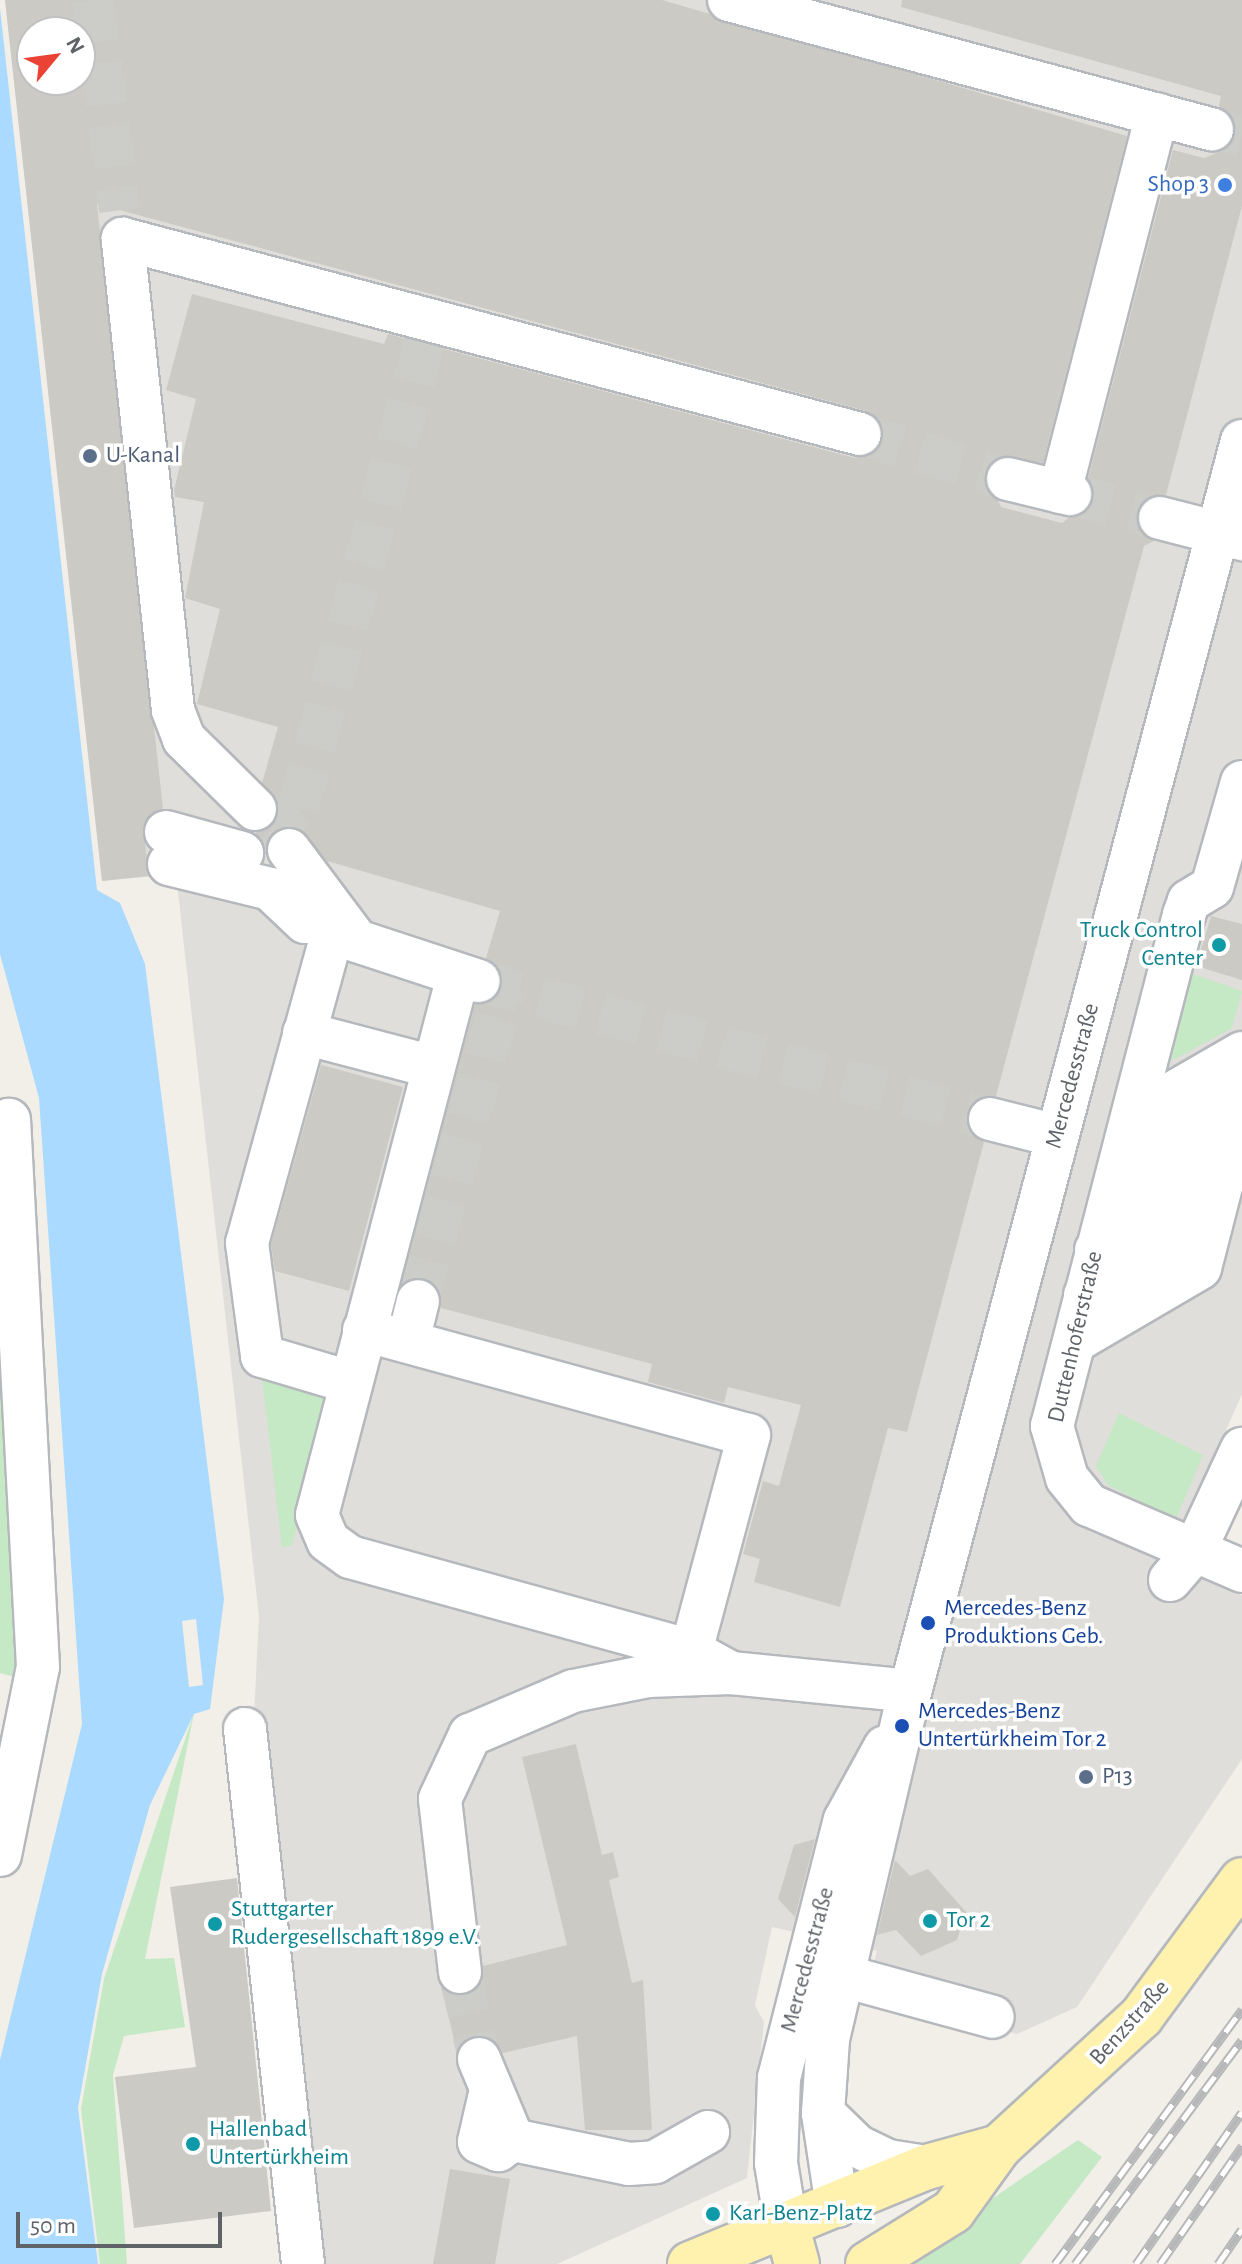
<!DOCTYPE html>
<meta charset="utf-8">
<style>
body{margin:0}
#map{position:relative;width:1242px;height:2264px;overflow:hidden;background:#f1efe8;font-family:"Alegreya Sans",sans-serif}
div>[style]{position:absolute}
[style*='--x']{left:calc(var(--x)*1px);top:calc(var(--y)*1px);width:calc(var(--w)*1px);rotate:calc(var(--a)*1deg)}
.industrial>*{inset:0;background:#e0deda}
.green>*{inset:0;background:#c5e8c5}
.water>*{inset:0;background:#aadaff}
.pier>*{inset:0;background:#f1efe8}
.building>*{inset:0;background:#cccac5}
.minor-tunnel>*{height:42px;margin-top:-21px;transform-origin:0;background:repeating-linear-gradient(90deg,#ccccc8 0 42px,transparent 0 63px)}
.roads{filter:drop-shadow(2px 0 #b5b8bc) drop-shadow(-2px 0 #b5b8bc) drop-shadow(0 2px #b5b8bc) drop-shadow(0 -2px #b5b8bc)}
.minor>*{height:42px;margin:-21px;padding:0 21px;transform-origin:21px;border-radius:21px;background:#fff}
.major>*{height:44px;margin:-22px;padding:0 22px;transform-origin:22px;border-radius:22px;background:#fff2af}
.rail>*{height:9px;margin-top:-4.5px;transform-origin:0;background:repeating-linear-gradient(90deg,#fff 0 18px,#b6b7b8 0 36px);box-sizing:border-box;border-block:2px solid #b6b7b8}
.dots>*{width:22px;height:22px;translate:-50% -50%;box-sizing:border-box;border:4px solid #fff;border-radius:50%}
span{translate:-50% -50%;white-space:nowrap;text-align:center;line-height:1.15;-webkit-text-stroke:7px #fff;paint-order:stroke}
.shop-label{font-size:24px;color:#366cbe}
.right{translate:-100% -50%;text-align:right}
.service-label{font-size:24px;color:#4e5e75}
.left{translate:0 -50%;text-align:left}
.culture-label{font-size:24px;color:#0d838f}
.street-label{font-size:24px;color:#5f6368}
.transit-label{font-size:24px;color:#164399}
.north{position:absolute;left:16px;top:16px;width:80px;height:80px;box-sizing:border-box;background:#fff;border:2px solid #bfc1c3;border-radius:50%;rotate:61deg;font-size:22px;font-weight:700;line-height:32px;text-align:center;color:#5f6368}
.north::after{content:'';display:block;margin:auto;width:28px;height:36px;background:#ea4335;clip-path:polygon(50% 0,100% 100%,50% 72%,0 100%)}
.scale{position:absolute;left:16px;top:2212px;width:206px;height:36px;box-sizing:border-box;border:4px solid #5f6368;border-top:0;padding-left:10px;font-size:24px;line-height:28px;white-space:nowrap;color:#5f6368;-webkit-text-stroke:6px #fff;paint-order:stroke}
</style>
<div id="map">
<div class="industrial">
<div style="clip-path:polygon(evenodd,5px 0,1242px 0,1242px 1394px,1168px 1563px,1242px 1595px,1242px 1759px,1077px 2007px,1017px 2034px,866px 1991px,877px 1951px,772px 1927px,755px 2005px,764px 2022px,747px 2178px,557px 2264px,320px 2264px,253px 1734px,259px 1617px,176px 874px,102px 881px,5px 0,32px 32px,80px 32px,80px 80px,32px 80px,32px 32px)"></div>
</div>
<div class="green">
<div style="clip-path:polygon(1181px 970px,1242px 991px,1232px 1028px,1171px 1061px)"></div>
<div style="clip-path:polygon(261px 1369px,325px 1395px,327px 1404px,292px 1545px,282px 1548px)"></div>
<div style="clip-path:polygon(0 1381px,9px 1384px,19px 1678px,0 1673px)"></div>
<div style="clip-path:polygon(1119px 1413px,1203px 1455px,1176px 1519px,1108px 1485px,1096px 1466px)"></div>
<div style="clip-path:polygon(194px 1713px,145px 1959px,174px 1958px,185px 2027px,124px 2036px,113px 2075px,127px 2264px,100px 2264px,81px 2109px,104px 1979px)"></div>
<div style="clip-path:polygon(1078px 2140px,1102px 2157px,1020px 2264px,896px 2264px)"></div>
</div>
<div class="water">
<div style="clip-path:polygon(0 8px,97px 890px,120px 903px,145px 964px,224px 1599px,210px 1709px,194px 1714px,150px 1805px,102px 1974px,78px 2108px,98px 2264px,0 2264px,0 2060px,82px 1724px,39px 1098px,0 954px)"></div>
</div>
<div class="pier">
<div style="clip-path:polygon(196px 1619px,203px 1685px,189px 1687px,182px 1621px)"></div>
</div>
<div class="building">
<div style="clip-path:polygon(evenodd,5px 0,662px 0,1127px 136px,1043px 463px,1002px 456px,985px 474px,1001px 507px,1062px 523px,1093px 500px,1088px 479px,1173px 150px,1204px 158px,1219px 152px,1235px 136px,1235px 122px,1219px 106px,1221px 96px,901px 7px,902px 0,1242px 0,1242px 206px,1166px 495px,1153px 495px,1137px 511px,1137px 525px,1154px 541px,1144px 546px,996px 1096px,983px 1096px,967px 1112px,967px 1126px,984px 1142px,907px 1432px,888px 1428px,840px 1607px,754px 1582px,760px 1559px,743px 1554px,763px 1481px,779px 1486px,801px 1405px,728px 1387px,724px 1403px,648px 1382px,652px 1364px,441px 1308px,441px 1294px,425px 1278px,402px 1283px,475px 1004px,494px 999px,502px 988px,497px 966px,486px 958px,500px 911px,327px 861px,298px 828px,275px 830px,266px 845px,255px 833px,278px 814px,262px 783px,278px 727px,197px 704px,220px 609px,185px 598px,204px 502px,175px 497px,174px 490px,196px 399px,166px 390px,192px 294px,384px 344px,388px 334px,855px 458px,878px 450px,883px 427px,866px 411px,97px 204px,163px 809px,143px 826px,149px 876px,102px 881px,5px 0,32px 32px,80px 32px,80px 80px,32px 80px,32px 32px)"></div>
<div style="clip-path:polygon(1211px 916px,1242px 924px,1242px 980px,1196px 966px)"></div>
<div style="clip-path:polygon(321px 1065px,403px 1087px,349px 1291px,275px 1271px,271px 1245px)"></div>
<div style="clip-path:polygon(576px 1744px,602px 1855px,613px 1852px,619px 1877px,609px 1880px,632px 1983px,643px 1980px,652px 2130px,585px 2130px,577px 2036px,503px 2053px,481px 2035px,457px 2051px,441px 1987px,464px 1996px,482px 1982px,483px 1966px,567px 1945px,522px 1757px)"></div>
<div style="clip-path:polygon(815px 1839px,795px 1917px,778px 1899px,794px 1845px)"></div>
<div style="clip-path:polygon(895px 1860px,910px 1876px,928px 1869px,966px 1912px,957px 1940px,921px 1956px,896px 1930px,877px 1935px)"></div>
<div style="clip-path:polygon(237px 1878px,271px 2211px,134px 2228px,115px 2077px,196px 2067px,170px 1887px)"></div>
<div style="clip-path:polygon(450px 2169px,510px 2179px,495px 2264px,433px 2264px)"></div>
</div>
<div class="minor-tunnel">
<div style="--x:93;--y:0;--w:212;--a:82.7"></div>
<div style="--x:1212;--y:129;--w:31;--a:15"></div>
<div style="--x:860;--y:434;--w:155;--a:16.9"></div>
<div style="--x:1070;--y:494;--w:93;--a:14.9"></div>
<div style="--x:289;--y:850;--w:27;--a:-129"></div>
<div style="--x:272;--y:829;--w:33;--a:-39"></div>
<div style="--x:298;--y:808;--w:483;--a:-74.8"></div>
<div style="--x:479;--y:981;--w:529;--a:15.11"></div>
<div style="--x:418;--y:1301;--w:325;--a:-74.5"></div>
<div style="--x:460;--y:1972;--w:89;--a:77.7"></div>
</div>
<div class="roads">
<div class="minor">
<div style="--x:729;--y:0;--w:500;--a:15"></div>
<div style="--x:1008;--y:479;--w:64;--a:13.6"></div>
<div style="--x:1060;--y:492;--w:390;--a:-75.6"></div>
<div style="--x:1160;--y:518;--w:85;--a:14.4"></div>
<div style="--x:1242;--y:782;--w:109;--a:105.9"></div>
<div style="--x:1212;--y:887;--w:27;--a:149"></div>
<div style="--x:1189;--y:901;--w:15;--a:110"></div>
<div style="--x:1184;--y:915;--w:528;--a:104.48"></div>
<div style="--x:1052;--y:1426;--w:54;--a:73.9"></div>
<div style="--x:1067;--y:1478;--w:35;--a:51"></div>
<div style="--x:1089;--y:1505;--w:167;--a:23.3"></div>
<div style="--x:255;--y:809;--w:100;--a:-135.4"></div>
<div style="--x:184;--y:739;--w:31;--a:-111"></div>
<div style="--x:173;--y:710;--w:474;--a:-96.1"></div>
<div style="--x:123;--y:239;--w:762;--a:14.82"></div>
<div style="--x:166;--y:832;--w:79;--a:15.4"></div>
<div style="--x:289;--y:850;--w:114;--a:53.2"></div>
<div style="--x:357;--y:941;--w:128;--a:18.2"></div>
<div style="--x:169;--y:864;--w:104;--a:13.9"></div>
<div style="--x:270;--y:889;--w:48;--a:43.3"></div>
<div style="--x:305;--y:922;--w:31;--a:-4"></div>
<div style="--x:336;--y:920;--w:335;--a:105.4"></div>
<div style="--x:247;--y:1243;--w:114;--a:82.4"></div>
<div style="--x:262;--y:1356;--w:91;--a:16.6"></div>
<div style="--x:458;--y:976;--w:557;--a:104.66"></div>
<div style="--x:317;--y:1515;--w:28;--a:67"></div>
<div style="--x:328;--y:1541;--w:27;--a:36"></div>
<div style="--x:350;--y:1557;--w:354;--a:15.4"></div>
<div style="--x:691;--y:1651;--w:46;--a:28.8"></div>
<div style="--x:304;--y:1033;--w:134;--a:14.7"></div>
<div style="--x:1133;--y:1116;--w:126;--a:-30"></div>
<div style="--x:990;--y:1119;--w:69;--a:14.2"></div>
<div style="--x:1122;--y:1160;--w:138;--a:-29.9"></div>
<div style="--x:1109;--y:1206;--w:144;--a:-29.1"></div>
<div style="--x:1096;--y:1250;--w:145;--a:-28.5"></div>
<div style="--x:1085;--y:1295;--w:144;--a:-29.1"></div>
<div style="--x:364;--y:1330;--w:399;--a:15.3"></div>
<div style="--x:749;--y:1435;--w:224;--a:105"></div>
<div style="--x:408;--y:1341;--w:41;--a:-76"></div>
<div style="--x:1074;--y:1342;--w:146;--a:-30.4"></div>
<div style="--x:1200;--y:1268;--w:168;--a:-75.6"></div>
<div style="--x:1170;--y:1580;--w:37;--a:-49"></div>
<div style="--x:1194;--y:1552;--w:114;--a:-65"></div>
<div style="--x:245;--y:1729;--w:538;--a:83.81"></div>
<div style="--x:0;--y:1855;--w:192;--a:-78.6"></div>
<div style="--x:38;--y:1667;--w:548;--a:-93.03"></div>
<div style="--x:818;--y:1969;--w:181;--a:15.3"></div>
<div style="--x:460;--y:1972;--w:174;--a:-96.6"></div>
<div style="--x:440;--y:1799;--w:71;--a:-64.9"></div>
<div style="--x:470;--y:1735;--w:112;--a:-23.1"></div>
<div style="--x:573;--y:1691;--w:76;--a:-11.3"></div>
<div style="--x:648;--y:1676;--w:83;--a:-2.1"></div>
<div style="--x:731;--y:1673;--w:180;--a:5.7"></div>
<div style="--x:479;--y:2059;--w:88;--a:67.2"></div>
<div style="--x:490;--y:2094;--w:49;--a:102.9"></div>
<div style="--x:479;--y:2142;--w:21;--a:23"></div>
<div style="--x:498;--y:2150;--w:18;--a:-34"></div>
<div style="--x:823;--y:2113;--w:47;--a:44.1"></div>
<div style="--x:857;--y:2146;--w:34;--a:26"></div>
<div style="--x:888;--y:2161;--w:39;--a:9"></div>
<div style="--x:513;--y:2140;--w:118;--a:11.7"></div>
<div style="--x:629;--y:2164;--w:26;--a:-4"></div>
<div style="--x:655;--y:2162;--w:61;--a:-29.5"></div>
<div style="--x:837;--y:2206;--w:94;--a:-98.6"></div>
<div style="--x:823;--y:2113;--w:74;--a:-86.1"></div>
<div style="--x:828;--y:2039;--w:337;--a:-76.8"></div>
<div style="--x:905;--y:1711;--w:1314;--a:-75.14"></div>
<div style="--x:786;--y:2224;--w:62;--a:-99.3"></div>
<div style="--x:776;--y:2163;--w:85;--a:-88"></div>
<div style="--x:779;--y:2078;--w:266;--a:-75.7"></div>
<div style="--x:845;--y:1820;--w:83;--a:-61.3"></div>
</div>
<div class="major">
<div style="--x:786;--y:2224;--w:41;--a:74.6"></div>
<div style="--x:690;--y:2264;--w:256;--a:-22.3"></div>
<div style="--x:927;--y:2167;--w:75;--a:-15.5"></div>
<div style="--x:868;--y:2264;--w:100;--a:-31.9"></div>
<div style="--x:953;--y:2211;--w:79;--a:-54.3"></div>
<div style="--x:999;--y:2147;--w:193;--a:-42.5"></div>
<div style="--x:1141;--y:2017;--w:170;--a:-53.6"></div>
</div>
</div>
<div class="rail">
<div style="--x:1055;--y:2264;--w:316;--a:-53.7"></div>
<div style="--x:1075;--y:2264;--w:279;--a:-53.3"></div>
<div style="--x:1136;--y:2264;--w:185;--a:-55.1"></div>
<div style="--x:1160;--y:2264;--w:144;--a:-55.2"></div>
<div style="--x:1218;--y:2264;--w:42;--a:-55.6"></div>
</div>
<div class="dots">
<div style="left:1225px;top:185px;background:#3f7fe0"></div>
<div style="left:90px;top:456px;background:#5c6f8a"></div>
<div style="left:1219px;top:945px;background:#0f9aa8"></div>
<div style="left:928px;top:1623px;background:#1a4fb4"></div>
<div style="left:902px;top:1726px;background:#1a4fb4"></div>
<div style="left:1086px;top:1777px;background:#5c6f8a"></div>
<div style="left:930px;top:1921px;background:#0f9aa8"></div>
<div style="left:215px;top:1924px;background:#0f9aa8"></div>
<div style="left:193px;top:2144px;background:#0f9aa8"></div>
<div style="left:713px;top:2214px;background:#0f9aa8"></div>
</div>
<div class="shop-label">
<span class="right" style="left:1209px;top:185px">Shop 3</span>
</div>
<div class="service-label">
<span class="left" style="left:106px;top:456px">U-Kanal</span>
<span class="left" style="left:1102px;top:1777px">P13</span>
</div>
<div class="culture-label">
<span class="right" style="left:1203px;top:945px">Truck Control<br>Center</span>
<span class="left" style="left:231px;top:1924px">Stuttgarter<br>Rudergesellschaft 1899 e.V.</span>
<span class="left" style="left:946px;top:1921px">Tor 2</span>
<span class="left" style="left:209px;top:2144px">Hallenbad<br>Untertürkheim</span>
<span class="left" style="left:729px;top:2214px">Karl-Benz-Platz</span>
</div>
<div class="street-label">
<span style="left:1073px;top:1076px;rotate:-75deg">Mercedesstraße</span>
<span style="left:1076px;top:1337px;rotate:-77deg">Duttenhoferstraße</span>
<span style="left:808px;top:1960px;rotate:-75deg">Mercedesstraße</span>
<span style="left:1130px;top:2023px;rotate:-48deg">Benzstraße</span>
</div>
<div class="transit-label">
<span class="left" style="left:944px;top:1623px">Mercedes-Benz<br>Produktions Geb.</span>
<span class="left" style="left:918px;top:1726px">Mercedes-Benz<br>Untertürkheim Tor 2</span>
</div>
<div class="north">N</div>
<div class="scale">50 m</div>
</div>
